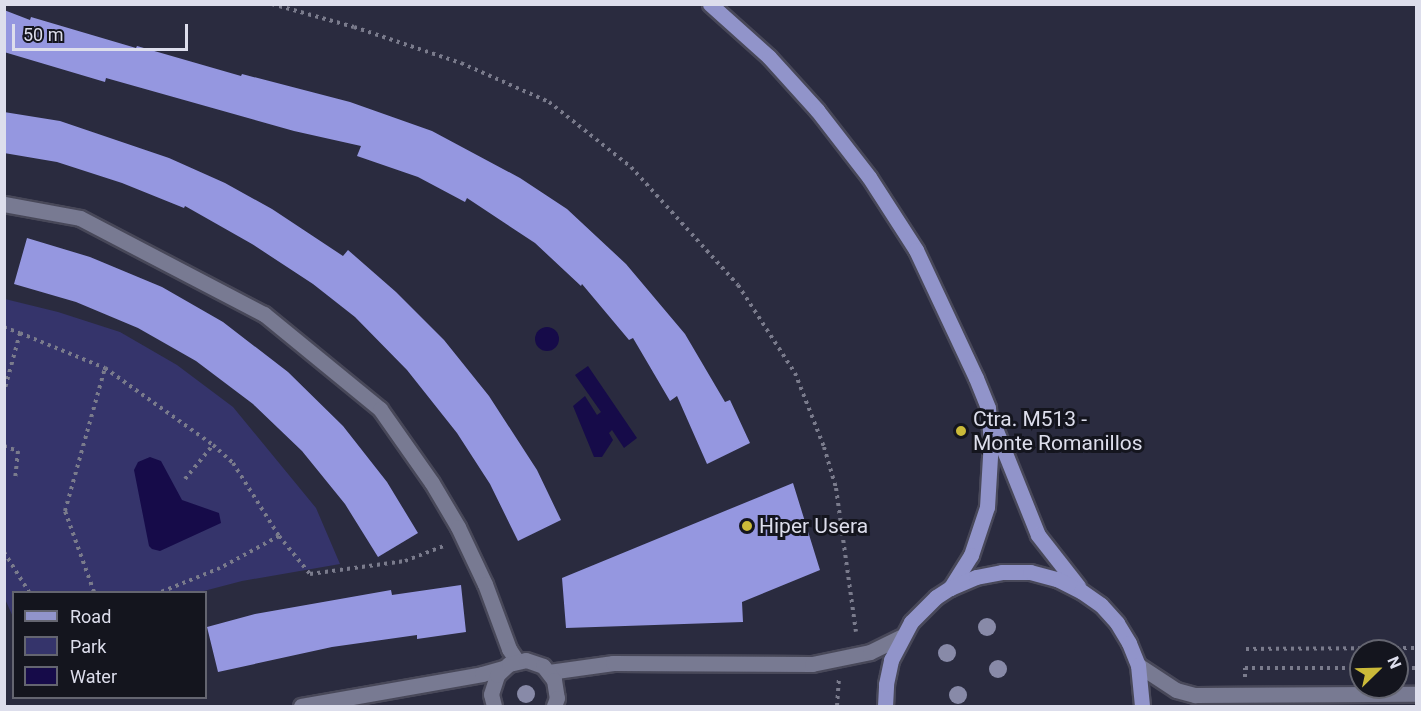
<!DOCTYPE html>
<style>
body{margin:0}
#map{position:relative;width:1421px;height:711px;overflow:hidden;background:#2a2b3f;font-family:Roboto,sans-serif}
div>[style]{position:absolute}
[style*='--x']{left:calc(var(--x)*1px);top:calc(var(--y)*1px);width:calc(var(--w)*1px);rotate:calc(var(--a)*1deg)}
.green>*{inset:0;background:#35346b}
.water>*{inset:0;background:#160b49}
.round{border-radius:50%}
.building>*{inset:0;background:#9597e0}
.path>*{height:4px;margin-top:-2px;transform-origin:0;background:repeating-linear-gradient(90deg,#7a7b8c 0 3px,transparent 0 7.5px)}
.roads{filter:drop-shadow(2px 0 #484859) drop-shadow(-2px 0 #484859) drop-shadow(0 2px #484859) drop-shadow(0 -2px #484859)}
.minor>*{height:15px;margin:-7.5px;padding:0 7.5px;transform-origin:7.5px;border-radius:7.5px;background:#787a92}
.major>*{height:15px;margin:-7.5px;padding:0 7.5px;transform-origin:7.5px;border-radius:7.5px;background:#9194ca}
.trees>*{width:18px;height:18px;margin:-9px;border-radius:50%;background:#888aa8}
.dots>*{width:16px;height:16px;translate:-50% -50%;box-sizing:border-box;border:3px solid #14151e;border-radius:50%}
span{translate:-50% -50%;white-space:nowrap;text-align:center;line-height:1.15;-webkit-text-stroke:6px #14151e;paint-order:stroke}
.poi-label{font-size:21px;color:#dddeec}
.left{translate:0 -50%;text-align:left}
.frame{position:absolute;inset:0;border:6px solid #dddeec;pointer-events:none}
.legend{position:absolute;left:12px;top:591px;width:195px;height:108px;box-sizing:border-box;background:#14151e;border:2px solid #646570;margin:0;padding:8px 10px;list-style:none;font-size:18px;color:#dddeec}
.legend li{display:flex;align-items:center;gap:12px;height:30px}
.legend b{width:30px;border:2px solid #646570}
.north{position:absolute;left:1349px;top:639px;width:60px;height:60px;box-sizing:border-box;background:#14151e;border:2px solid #646570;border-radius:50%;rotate:67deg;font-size:16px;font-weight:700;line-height:24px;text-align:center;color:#dddeec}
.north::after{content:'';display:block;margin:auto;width:21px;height:27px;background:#cbba39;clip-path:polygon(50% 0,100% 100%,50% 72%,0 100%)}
.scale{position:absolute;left:12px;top:24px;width:176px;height:27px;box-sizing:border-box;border:3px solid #dddeec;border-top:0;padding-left:8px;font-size:18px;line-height:21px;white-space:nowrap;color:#dddeec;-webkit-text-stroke:4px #14151e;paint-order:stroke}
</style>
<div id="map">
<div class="green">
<div style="clip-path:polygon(5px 299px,58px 312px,120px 332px,177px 365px,233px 407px,316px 508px,340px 564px,242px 581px,200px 592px,14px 592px,13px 617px,5px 599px)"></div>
</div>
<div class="water">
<div class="round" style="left:535px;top:327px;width:24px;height:24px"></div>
<div style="clip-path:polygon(588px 366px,637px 438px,624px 448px,612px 430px,609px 433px,613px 440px,602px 457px,594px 457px,573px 406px,585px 396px,597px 415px,601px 412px,575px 375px)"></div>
<div style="clip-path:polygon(150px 457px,161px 461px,182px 500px,219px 513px,221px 523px,160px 551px,152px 549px,149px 546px,134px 470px,138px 462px)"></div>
</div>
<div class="building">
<div style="clip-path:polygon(4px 10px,30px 20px,31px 17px,136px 48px,137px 46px,241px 76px,242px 74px,350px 102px,432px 131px,520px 178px,567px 209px,626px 264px,685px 334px,725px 402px,730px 400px,750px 443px,707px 464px,677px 396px,670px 401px,633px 338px,629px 340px,582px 284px,581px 286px,535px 243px,467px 198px,465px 202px,418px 177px,357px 156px,361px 146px,294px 131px,106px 78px,105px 82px,4px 52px)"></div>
<div style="clip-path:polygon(4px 112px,60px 121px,169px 158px,225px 183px,272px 209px,343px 256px,348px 250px,396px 292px,444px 340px,489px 396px,537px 470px,561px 520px,518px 541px,490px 484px,457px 433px,407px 370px,355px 317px,313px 284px,252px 244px,185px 206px,184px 208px,122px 183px,57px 162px,4px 153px)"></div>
<div style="clip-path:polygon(27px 238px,90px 257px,162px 287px,223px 322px,288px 372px,343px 426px,387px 482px,418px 533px,378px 557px,345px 504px,302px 451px,253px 404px,196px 361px,138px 328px,76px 302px,14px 284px)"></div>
<div style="clip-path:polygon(793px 483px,820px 570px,742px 602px,743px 622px,566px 628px,562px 578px)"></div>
<div style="clip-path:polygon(461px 585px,466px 632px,417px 639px,417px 635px,332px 647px,218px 672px,207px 627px,255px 614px,391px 590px,392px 595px)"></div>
</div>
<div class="path">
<div style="--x:272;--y:4;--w:85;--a:15.7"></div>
<div style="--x:354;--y:27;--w:113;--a:18.6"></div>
<div style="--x:461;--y:63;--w:96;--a:23.9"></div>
<div style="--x:549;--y:102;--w:105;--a:38.4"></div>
<div style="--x:631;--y:167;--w:159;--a:47.8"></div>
<div style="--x:738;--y:285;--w:105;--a:57.1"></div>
<div style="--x:795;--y:373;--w:79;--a:68.6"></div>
<div style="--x:824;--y:447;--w:43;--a:73.7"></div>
<div style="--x:836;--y:488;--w:145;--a:82.1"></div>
<div style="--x:4;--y:327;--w:17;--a:21"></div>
<div style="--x:20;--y:333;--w:61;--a:105.2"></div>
<div style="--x:20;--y:333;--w:92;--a:22.4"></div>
<div style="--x:105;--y:368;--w:133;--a:35.5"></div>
<div style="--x:213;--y:445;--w:27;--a:42"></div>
<div style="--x:233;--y:463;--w:86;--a:57.8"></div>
<div style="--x:279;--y:536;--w:67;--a:151.5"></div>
<div style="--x:220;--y:568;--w:64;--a:157.9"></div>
<div style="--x:4;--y:446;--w:15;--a:20"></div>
<div style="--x:18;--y:451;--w:28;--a:96"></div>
<div style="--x:185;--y:479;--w:44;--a:-50.5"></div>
<div style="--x:279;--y:536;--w:49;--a:50.8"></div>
<div style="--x:310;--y:574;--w:96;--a:-7.8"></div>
<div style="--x:405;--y:561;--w:44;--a:-21.3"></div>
<div style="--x:4;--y:552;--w:47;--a:58"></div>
<div style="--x:94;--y:592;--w:86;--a:-109.7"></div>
<div style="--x:65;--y:511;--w:148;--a:-74.4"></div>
<div style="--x:1246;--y:649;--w:170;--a:-0.3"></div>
<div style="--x:1397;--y:668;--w:19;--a:0"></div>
<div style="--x:1245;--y:677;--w:9;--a:-90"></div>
<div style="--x:1245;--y:668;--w:116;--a:0"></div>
<div style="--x:837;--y:706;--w:28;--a:-86"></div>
</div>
<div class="roads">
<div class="minor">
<div style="--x:4;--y:204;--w:77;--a:10.4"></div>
<div style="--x:80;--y:218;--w:208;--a:27.6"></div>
<div style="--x:264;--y:314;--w:150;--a:39.3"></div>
<div style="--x:380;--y:409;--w:90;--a:54.9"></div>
<div style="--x:432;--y:483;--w:51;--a:59.4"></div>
<div style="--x:458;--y:527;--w:63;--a:64.7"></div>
<div style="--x:485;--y:584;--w:69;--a:69.7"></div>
<div style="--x:509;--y:649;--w:14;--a:56"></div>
<div style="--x:1138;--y:665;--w:45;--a:33.3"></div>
<div style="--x:1176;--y:690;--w:20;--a:15"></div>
<div style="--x:1195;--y:695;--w:221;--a:-0.3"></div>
<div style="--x:549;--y:672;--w:65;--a:-8"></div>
<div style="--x:613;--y:663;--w:199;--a:0.3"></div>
<div style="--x:812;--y:664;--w:59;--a:-11.7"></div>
<div style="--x:870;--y:652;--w:34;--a:-26"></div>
<div style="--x:301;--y:706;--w:184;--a:-10"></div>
<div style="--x:482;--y:674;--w:22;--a:-16"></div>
<div style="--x:494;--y:706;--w:12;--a:-104"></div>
<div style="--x:491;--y:694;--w:20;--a:-72"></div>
<div style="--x:497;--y:675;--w:16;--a:-43"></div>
<div style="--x:509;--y:664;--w:17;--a:-13"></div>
<div style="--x:526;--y:660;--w:18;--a:19"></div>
<div style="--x:543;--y:666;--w:18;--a:52"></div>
<div style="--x:554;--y:680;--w:18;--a:81"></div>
<div style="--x:557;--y:698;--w:9;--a:111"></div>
</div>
<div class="major">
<div style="--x:710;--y:4;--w:79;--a:41.9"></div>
<div style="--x:769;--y:57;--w:72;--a:47.8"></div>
<div style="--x:817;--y:110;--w:85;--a:52.2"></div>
<div style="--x:869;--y:177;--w:87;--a:57.2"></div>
<div style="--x:916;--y:250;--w:141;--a:64.9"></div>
<div style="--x:976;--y:378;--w:32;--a:68"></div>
<div style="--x:988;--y:408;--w:32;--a:85"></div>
<div style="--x:991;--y:440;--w:67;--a:93.4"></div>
<div style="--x:987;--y:507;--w:51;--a:108.4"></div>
<div style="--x:971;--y:555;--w:39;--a:122"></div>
<div style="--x:995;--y:428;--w:115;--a:68.1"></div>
<div style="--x:1038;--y:535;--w:65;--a:51.9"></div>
<div style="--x:885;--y:706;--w:22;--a:-87"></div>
<div style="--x:886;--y:684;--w:25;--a:-78"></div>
<div style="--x:891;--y:660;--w:43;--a:-62.2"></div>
<div style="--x:911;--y:622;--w:35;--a:-45"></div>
<div style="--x:936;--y:597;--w:17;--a:-33"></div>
<div style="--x:950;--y:588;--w:28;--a:-23"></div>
<div style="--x:976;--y:577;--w:26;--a:-11"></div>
<div style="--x:1002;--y:572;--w:28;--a:0"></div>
<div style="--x:1030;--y:572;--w:28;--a:15"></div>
<div style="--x:1057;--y:579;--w:27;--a:27"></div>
<div style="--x:1081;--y:591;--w:24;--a:35"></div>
<div style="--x:1101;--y:605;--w:24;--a:48"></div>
<div style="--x:1117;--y:623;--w:23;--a:59"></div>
<div style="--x:1129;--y:643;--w:24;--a:68"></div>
<div style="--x:1138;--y:665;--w:41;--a:84.4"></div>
</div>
</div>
<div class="trees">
<div style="left:987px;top:627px"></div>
<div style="left:947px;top:653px"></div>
<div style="left:998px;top:669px"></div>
<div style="left:526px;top:694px"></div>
<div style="left:958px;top:695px"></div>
</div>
<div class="dots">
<div style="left:961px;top:431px;background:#cbba39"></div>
<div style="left:747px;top:526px;background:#cbba39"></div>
</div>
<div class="poi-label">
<span class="left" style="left:973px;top:431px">Ctra. M513 -<br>Monte Romanillos</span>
<span class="left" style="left:759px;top:526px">Hiper Usera</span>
</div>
<div class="frame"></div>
<ul class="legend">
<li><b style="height:8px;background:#9194ca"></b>Road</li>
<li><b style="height:16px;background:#35346b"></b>Park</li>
<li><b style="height:16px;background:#160b49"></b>Water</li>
</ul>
<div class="north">N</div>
<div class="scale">50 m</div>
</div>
